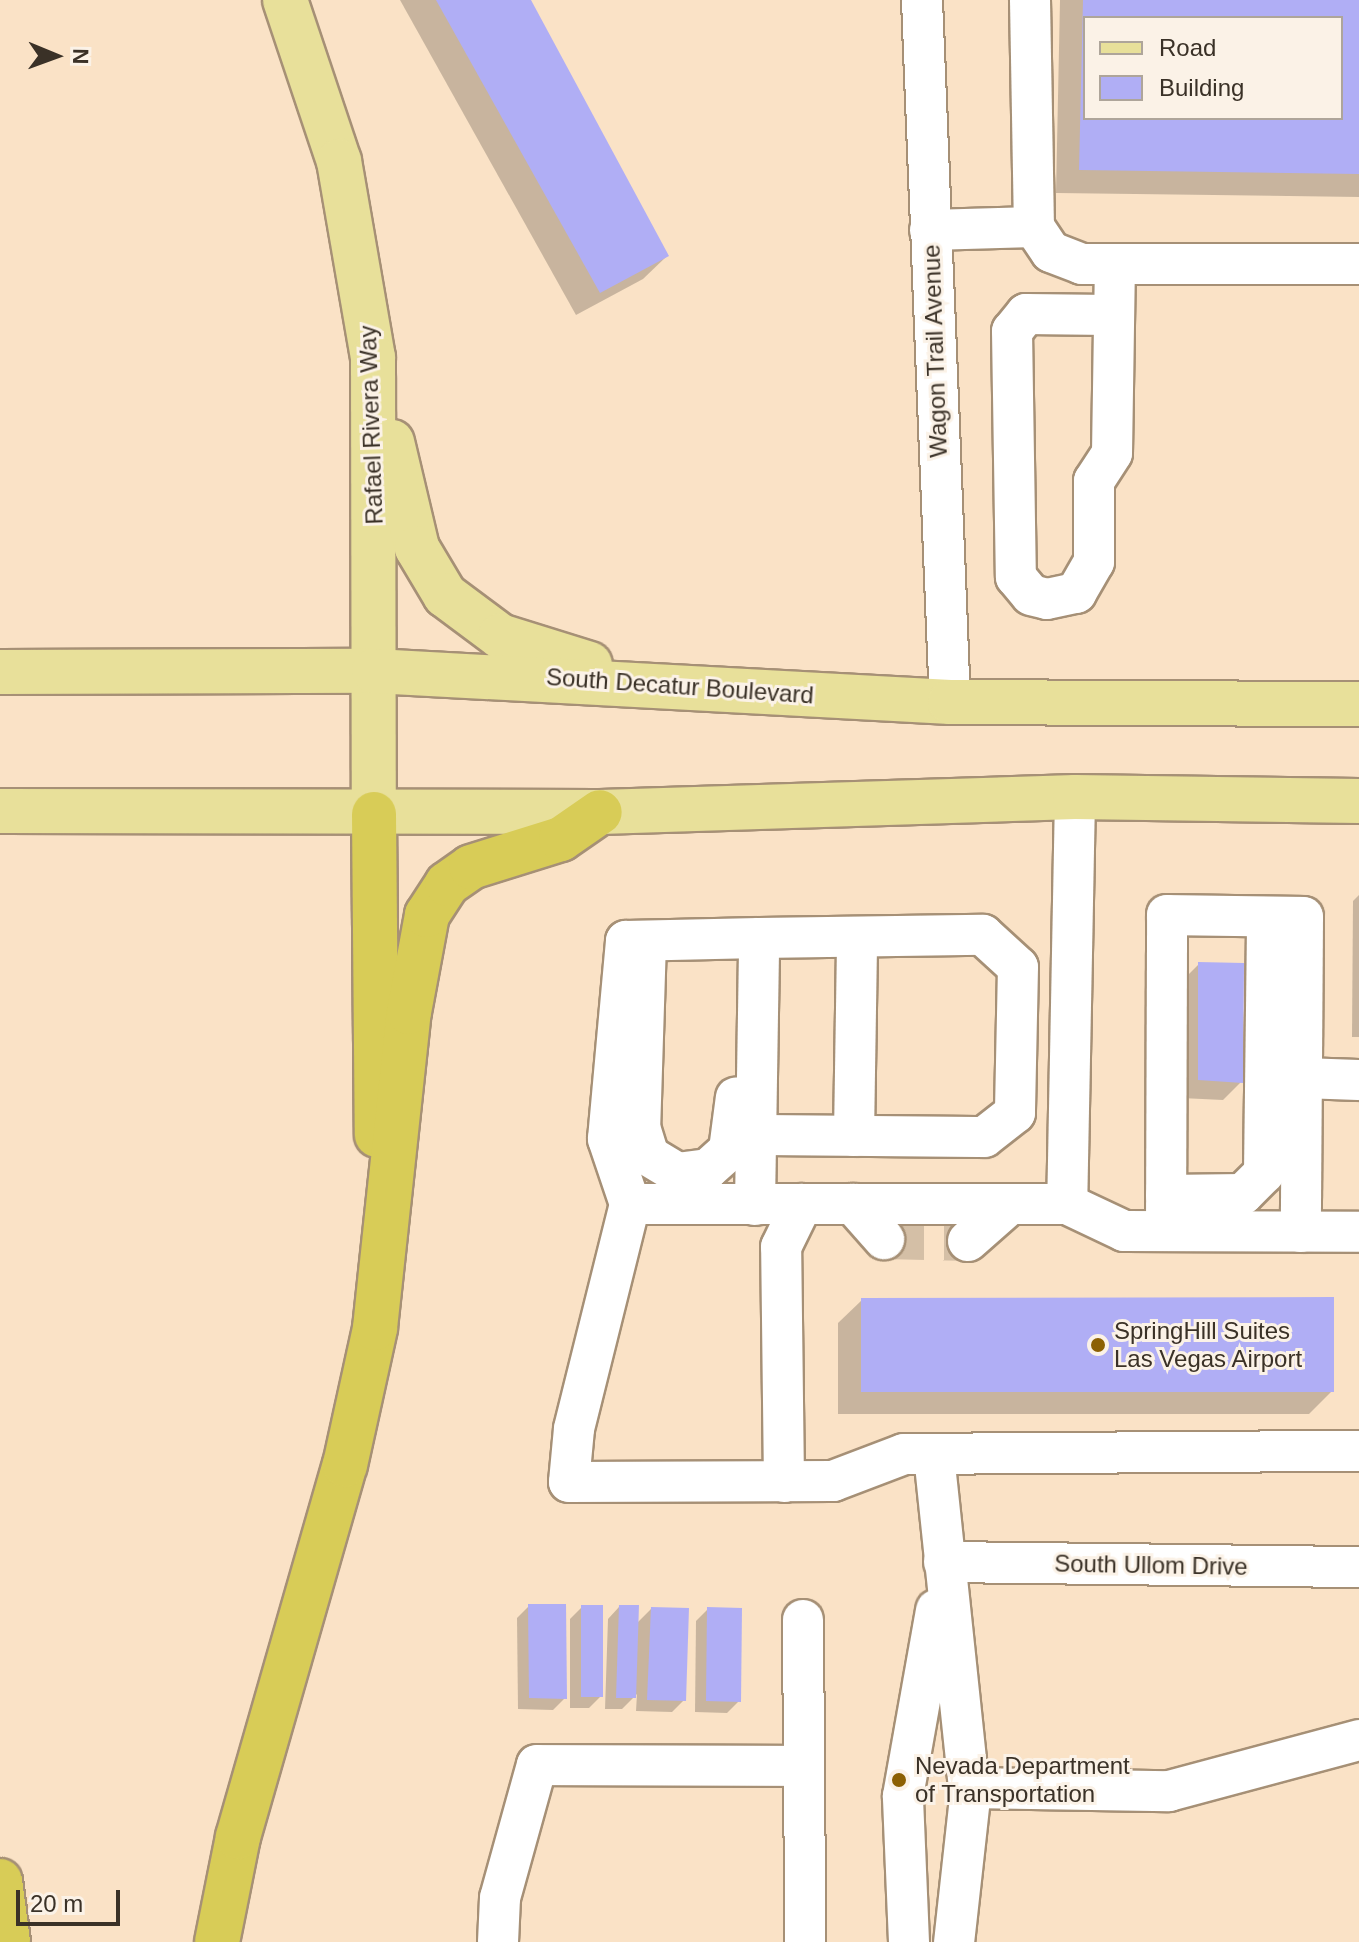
<!DOCTYPE html>
<style>
body{margin:0}
#map{position:relative;width:1359px;height:1942px;overflow:hidden;background:#fae2c6;font-family:Arial,sans-serif}
div>[style]{position:absolute}
[style*='--x']{left:calc(var(--x)*1px);top:calc(var(--y)*1px);width:calc(var(--w)*1px);rotate:calc(var(--a)*1deg)}
.shadow>*{inset:0;background:#0003}
.building>*{inset:0;background:#b0aef5}
.minor-tunnel>*{height:40px;margin-top:-20px;transform-origin:0;background:repeating-linear-gradient(90deg,#d4bfa6 0 40px,transparent 0 60px)}
.roads{filter:drop-shadow(2px 0 #a69076) drop-shadow(-2px 0 #a69076) drop-shadow(0 2px #a69076) drop-shadow(0 -2px #a69076)}
.minor>*{height:40px;margin:-20px;padding:0 20px;transform-origin:20px;border-radius:20px;background:#fff}
.major>*{height:44px;margin:-22px;padding:0 22px;transform-origin:22px;border-radius:22px;background:#e8e09a}
.highway>*{height:44px;margin:-22px;padding:0 22px;transform-origin:22px;border-radius:22px;background:#d8cc57}
.dots>*{width:22px;height:22px;translate:-50% -50%;box-sizing:border-box;border:4px solid #fbf2e7;border-radius:50%}
span{translate:-50% -50%;white-space:nowrap;text-align:center;line-height:1.15;-webkit-text-stroke:6px #fbf2e7;paint-order:stroke}
.street-label{font-size:24px;color:#3a3127}
.poi-label{font-size:24px;color:#3a3127}
.left{translate:0 -50%;text-align:left}
.legend{position:absolute;left:1083px;top:16px;width:260px;height:104px;box-sizing:border-box;background:#fbf2e7;border:2px solid #aea59a;margin:0;padding:10px 14px;list-style:none;font-size:24px;color:#3a3127}
.legend li{display:flex;align-items:center;gap:16px;height:40px}
.legend b{width:40px;border:2px solid #aea59a}
.north{position:absolute;left:16px;top:16px;width:80px;height:80px;-webkit-text-stroke:6px #fbf2e7;paint-order:stroke;rotate:91deg;font-size:22px;font-weight:700;line-height:32px;text-align:center;color:#3a3127}
.north::after{content:'';display:block;margin:auto;width:28px;height:36px;background:#3a3127;clip-path:polygon(50% 0,100% 100%,50% 72%,0 100%)}
.scale{position:absolute;left:16px;top:1890px;width:104px;height:36px;box-sizing:border-box;border:4px solid #3a3127;border-top:0;padding-left:10px;font-size:24px;line-height:28px;white-space:nowrap;color:#3a3127;-webkit-text-stroke:6px #fbf2e7;paint-order:stroke}
</style>
<div id="map">
<div class="shadow">
<div style="clip-path:polygon(400px 0,528px 0,667px 256px,643px 279px,576px 315px)"></div>
<div style="clip-path:polygon(evenodd,1060px 0,1359px 0,1359px 197px,1056px 193px,1060px 0,1085px 18px,1341px 18px,1341px 118px,1085px 118px,1085px 18px)"></div>
<div style="clip-path:polygon(1359px 895px,1359px 1037px,1352px 1037px,1353px 901px)"></div>
<div style="clip-path:polygon(1199px 964px,1241px 1082px,1223px 1100px,1181px 1098px,1181px 982px)"></div>
<div style="clip-path:polygon(862px 1300px,1332px 1391px,1309px 1414px,838px 1414px,838px 1323px)"></div>
<div style="clip-path:polygon(529px 1606px,565px 1698px,553px 1710px,518px 1709px,517px 1618px)"></div>
<div style="clip-path:polygon(582px 1607px,601px 1696px,589px 1708px,570px 1708px,570px 1619px)"></div>
<div style="clip-path:polygon(619px 1607px,636px 1624px,651px 1609px,684px 1700px,672px 1712px,636px 1711px,637px 1694px,622px 1709px,605px 1709px,608px 1619px)"></div>
<div style="clip-path:polygon(708px 1609px,739px 1701px,727px 1713px,695px 1712px,696px 1621px)"></div>
</div>
<div class="building">
<div style="clip-path:polygon(436px 0,531px 0,669px 256px,600px 293px)"></div>
<div style="clip-path:polygon(evenodd,1083px 0,1359px 0,1359px 174px,1079px 170px,1083px 0,1085px 18px,1341px 18px,1341px 118px,1085px 118px,1085px 18px)"></div>
<div style="clip-path:polygon(1198px 962px,1244px 963px,1243px 1083px,1198px 1080px)"></div>
<div style="clip-path:polygon(1334px 1297px,1334px 1392px,861px 1392px,861px 1298px)"></div>
<div style="clip-path:polygon(528px 1604px,566px 1604px,567px 1699px,529px 1698px)"></div>
<div style="clip-path:polygon(581px 1605px,603px 1605px,603px 1697px,581px 1697px)"></div>
<div style="clip-path:polygon(619px 1605px,639px 1605px,636px 1698px,616px 1698px)"></div>
<div style="clip-path:polygon(651px 1607px,689px 1608px,686px 1701px,647px 1700px)"></div>
<div style="clip-path:polygon(707px 1607px,742px 1608px,741px 1702px,706px 1701px)"></div>
</div>
<div class="minor-tunnel">
<div style="--x:884;--y:1239;--w:84;--a:1.4"></div>
</div>
<div class="roads">
<div class="minor">
<div style="--x:922;--y:0;--w:703;--a:87.72"></div>
<div style="--x:1030;--y:0;--w:227;--a:89"></div>
<div style="--x:930;--y:230;--w:104;--a:-1.7"></div>
<div style="--x:1034;--y:227;--w:30;--a:56"></div>
<div style="--x:1051;--y:252;--w:33;--a:21"></div>
<div style="--x:1082;--y:264;--w:277;--a:0"></div>
<div style="--x:1110;--y:315;--w:84;--a:-179.3"></div>
<div style="--x:1026;--y:314;--w:22;--a:129"></div>
<div style="--x:1012;--y:331;--w:246;--a:89.1"></div>
<div style="--x:1016;--y:577;--w:23;--a:50"></div>
<div style="--x:1031;--y:595;--w:16;--a:14"></div>
<div style="--x:1047;--y:599;--w:30;--a:-12"></div>
<div style="--x:1076;--y:593;--w:36;--a:-60"></div>
<div style="--x:1094;--y:562;--w:81;--a:-90"></div>
<div style="--x:1094;--y:481;--w:33;--a:-57"></div>
<div style="--x:1112;--y:453;--w:189;--a:-89.1"></div>
<div style="--x:1075;--y:797;--w:407;--a:91.1"></div>
<div style="--x:1067;--y:1204;--w:63;--a:25.3"></div>
<div style="--x:1124;--y:1231;--w:235;--a:0.2"></div>
<div style="--x:646;--y:941;--w:186;--a:91.8"></div>
<div style="--x:640;--y:1127;--w:30;--a:73"></div>
<div style="--x:649;--y:1156;--w:33;--a:31"></div>
<div style="--x:677;--y:1173;--w:31;--a:-7"></div>
<div style="--x:708;--y:1169;--w:28;--a:-42"></div>
<div style="--x:729;--y:1150;--w:53;--a:-82.5"></div>
<div style="--x:1302;--y:1078;--w:57;--a:2"></div>
<div style="--x:854;--y:1136;--w:199;--a:-89.1"></div>
<div style="--x:1166;--y:1195;--w:77;--a:-0.7"></div>
<div style="--x:1243;--y:1194;--w:30;--a:-45"></div>
<div style="--x:1264;--y:1173;--w:256;--a:-89.3"></div>
<div style="--x:630;--y:1204;--w:69;--a:-108.7"></div>
<div style="--x:608;--y:1139;--w:199;--a:-84.8"></div>
<div style="--x:626;--y:941;--w:133;--a:-1.3"></div>
<div style="--x:853;--y:1204;--w:47;--a:48.5"></div>
<div style="--x:1067;--y:1204;--w:437;--a:180"></div>
<div style="--x:630;--y:1204;--w:232;--a:104"></div>
<div style="--x:574;--y:1429;--w:53;--a:95.4"></div>
<div style="--x:569;--y:1482;--w:264;--a:-0.2"></div>
<div style="--x:833;--y:1481;--w:76;--a:-20.8"></div>
<div style="--x:904;--y:1454;--w:455;--a:-0.4"></div>
<div style="--x:755;--y:1205;--w:267;--a:-89.1"></div>
<div style="--x:759;--y:938;--w:224;--a:-0.8"></div>
<div style="--x:983;--y:935;--w:47;--a:42.4"></div>
<div style="--x:1018;--y:967;--w:146;--a:91.2"></div>
<div style="--x:1015;--y:1113;--w:39;--a:142"></div>
<div style="--x:984;--y:1137;--w:227;--a:-179.5"></div>
<div style="--x:1166;--y:1231;--w:316;--a:-89.8"></div>
<div style="--x:1167;--y:915;--w:136;--a:0.8"></div>
<div style="--x:1303;--y:917;--w:315;--a:90.4"></div>
<div style="--x:968;--y:1241;--w:56;--a:-41.4"></div>
<div style="--x:934;--y:1455;--w:345;--a:84"></div>
<div style="--x:970;--y:1798;--w:145;--a:96.3"></div>
<div style="--x:784;--y:1482;--w:235;--a:-90.7"></div>
<div style="--x:781;--y:1247;--w:48;--a:-64"></div>
<div style="--x:944;--y:1562;--w:415;--a:0.7"></div>
<div style="--x:803;--y:1620;--w:322;--a:89.6"></div>
<div style="--x:969;--y:1788;--w:200;--a:0.9"></div>
<div style="--x:1169;--y:1791;--w:197;--a:-15"></div>
<div style="--x:498;--y:1942;--w:44;--a:-87.4"></div>
<div style="--x:500;--y:1898;--w:138;--a:-74.5"></div>
<div style="--x:537;--y:1765;--w:267;--a:0.2"></div>
<div style="--x:909;--y:1942;--w:146;--a:-92.4"></div>
<div style="--x:903;--y:1796;--w:189;--a:-79.9"></div>
</div>
<div class="major">
<div style="--x:285;--y:0;--w:170;--a:71.5"></div>
<div style="--x:339;--y:161;--w:199;--a:80.2"></div>
<div style="--x:373;--y:357;--w:457;--a:89.9"></div>
<div style="--x:392;--y:442;--w:109;--a:76.7"></div>
<div style="--x:417;--y:548;--w:55;--a:59.2"></div>
<div style="--x:445;--y:595;--w:69;--a:36.7"></div>
<div style="--x:500;--y:636;--w:94;--a:17.3"></div>
<div style="--x:0;--y:672;--w:374;--a:-0.2"></div>
<div style="--x:374;--y:671;--w:577;--a:3.08"></div>
<div style="--x:950;--y:702;--w:409;--a:0.3"></div>
<div style="--x:0;--y:811;--w:600;--a:0.1"></div>
<div style="--x:600;--y:812;--w:475;--a:-1.8"></div>
<div style="--x:1075;--y:797;--w:284;--a:0.8"></div>
</div>
<div class="highway">
<div style="--x:374;--y:814;--w:321;--a:89.5"></div>
<div style="--x:0;--y:1881;--w:62;--a:82.5"></div>
<div style="--x:217;--y:1942;--w:107;--a:-78.7"></div>
<div style="--x:238;--y:1837;--w:387;--a:-74"></div>
<div style="--x:345;--y:1465;--w:140;--a:-77.6"></div>
<div style="--x:375;--y:1328;--w:318;--a:-83.9"></div>
<div style="--x:409;--y:1012;--w:99;--a:-79.5"></div>
<div style="--x:427;--y:915;--w:37;--a:-57"></div>
<div style="--x:447;--y:884;--w:29;--a:-35"></div>
<div style="--x:471;--y:867;--w:94;--a:-17.3"></div>
<div style="--x:561;--y:839;--w:47;--a:-34.7"></div>
</div>
</div>
<div class="dots">
<div style="left:1098px;top:1345px;background:#8c6003"></div>
<div style="left:899px;top:1780px;background:#8c6003"></div>
</div>
<div class="street-label">
<span style="left:935px;top:351px;rotate:-92deg">Wagon Trail Avenue</span>
<span style="left:371px;top:425px;rotate:-92deg">Rafael Rivera Way</span>
<span style="left:680px;top:686px;rotate:4deg">South Decatur Boulevard</span>
<span style="left:1151px;top:1565px;rotate:1deg">South Ullom Drive</span>
</div>
<div class="poi-label">
<span class="left" style="left:1114px;top:1345px">SpringHill Suites<br>Las Vegas Airport</span>
<span class="left" style="left:915px;top:1780px">Nevada Department<br>of Transportation</span>
</div>
<ul class="legend">
<li><b style="height:10px;background:#e8e09a"></b>Road</li>
<li><b style="height:22px;background:#b0aef5"></b>Building</li>
</ul>
<div class="north">N</div>
<div class="scale">20 m</div>
</div>
